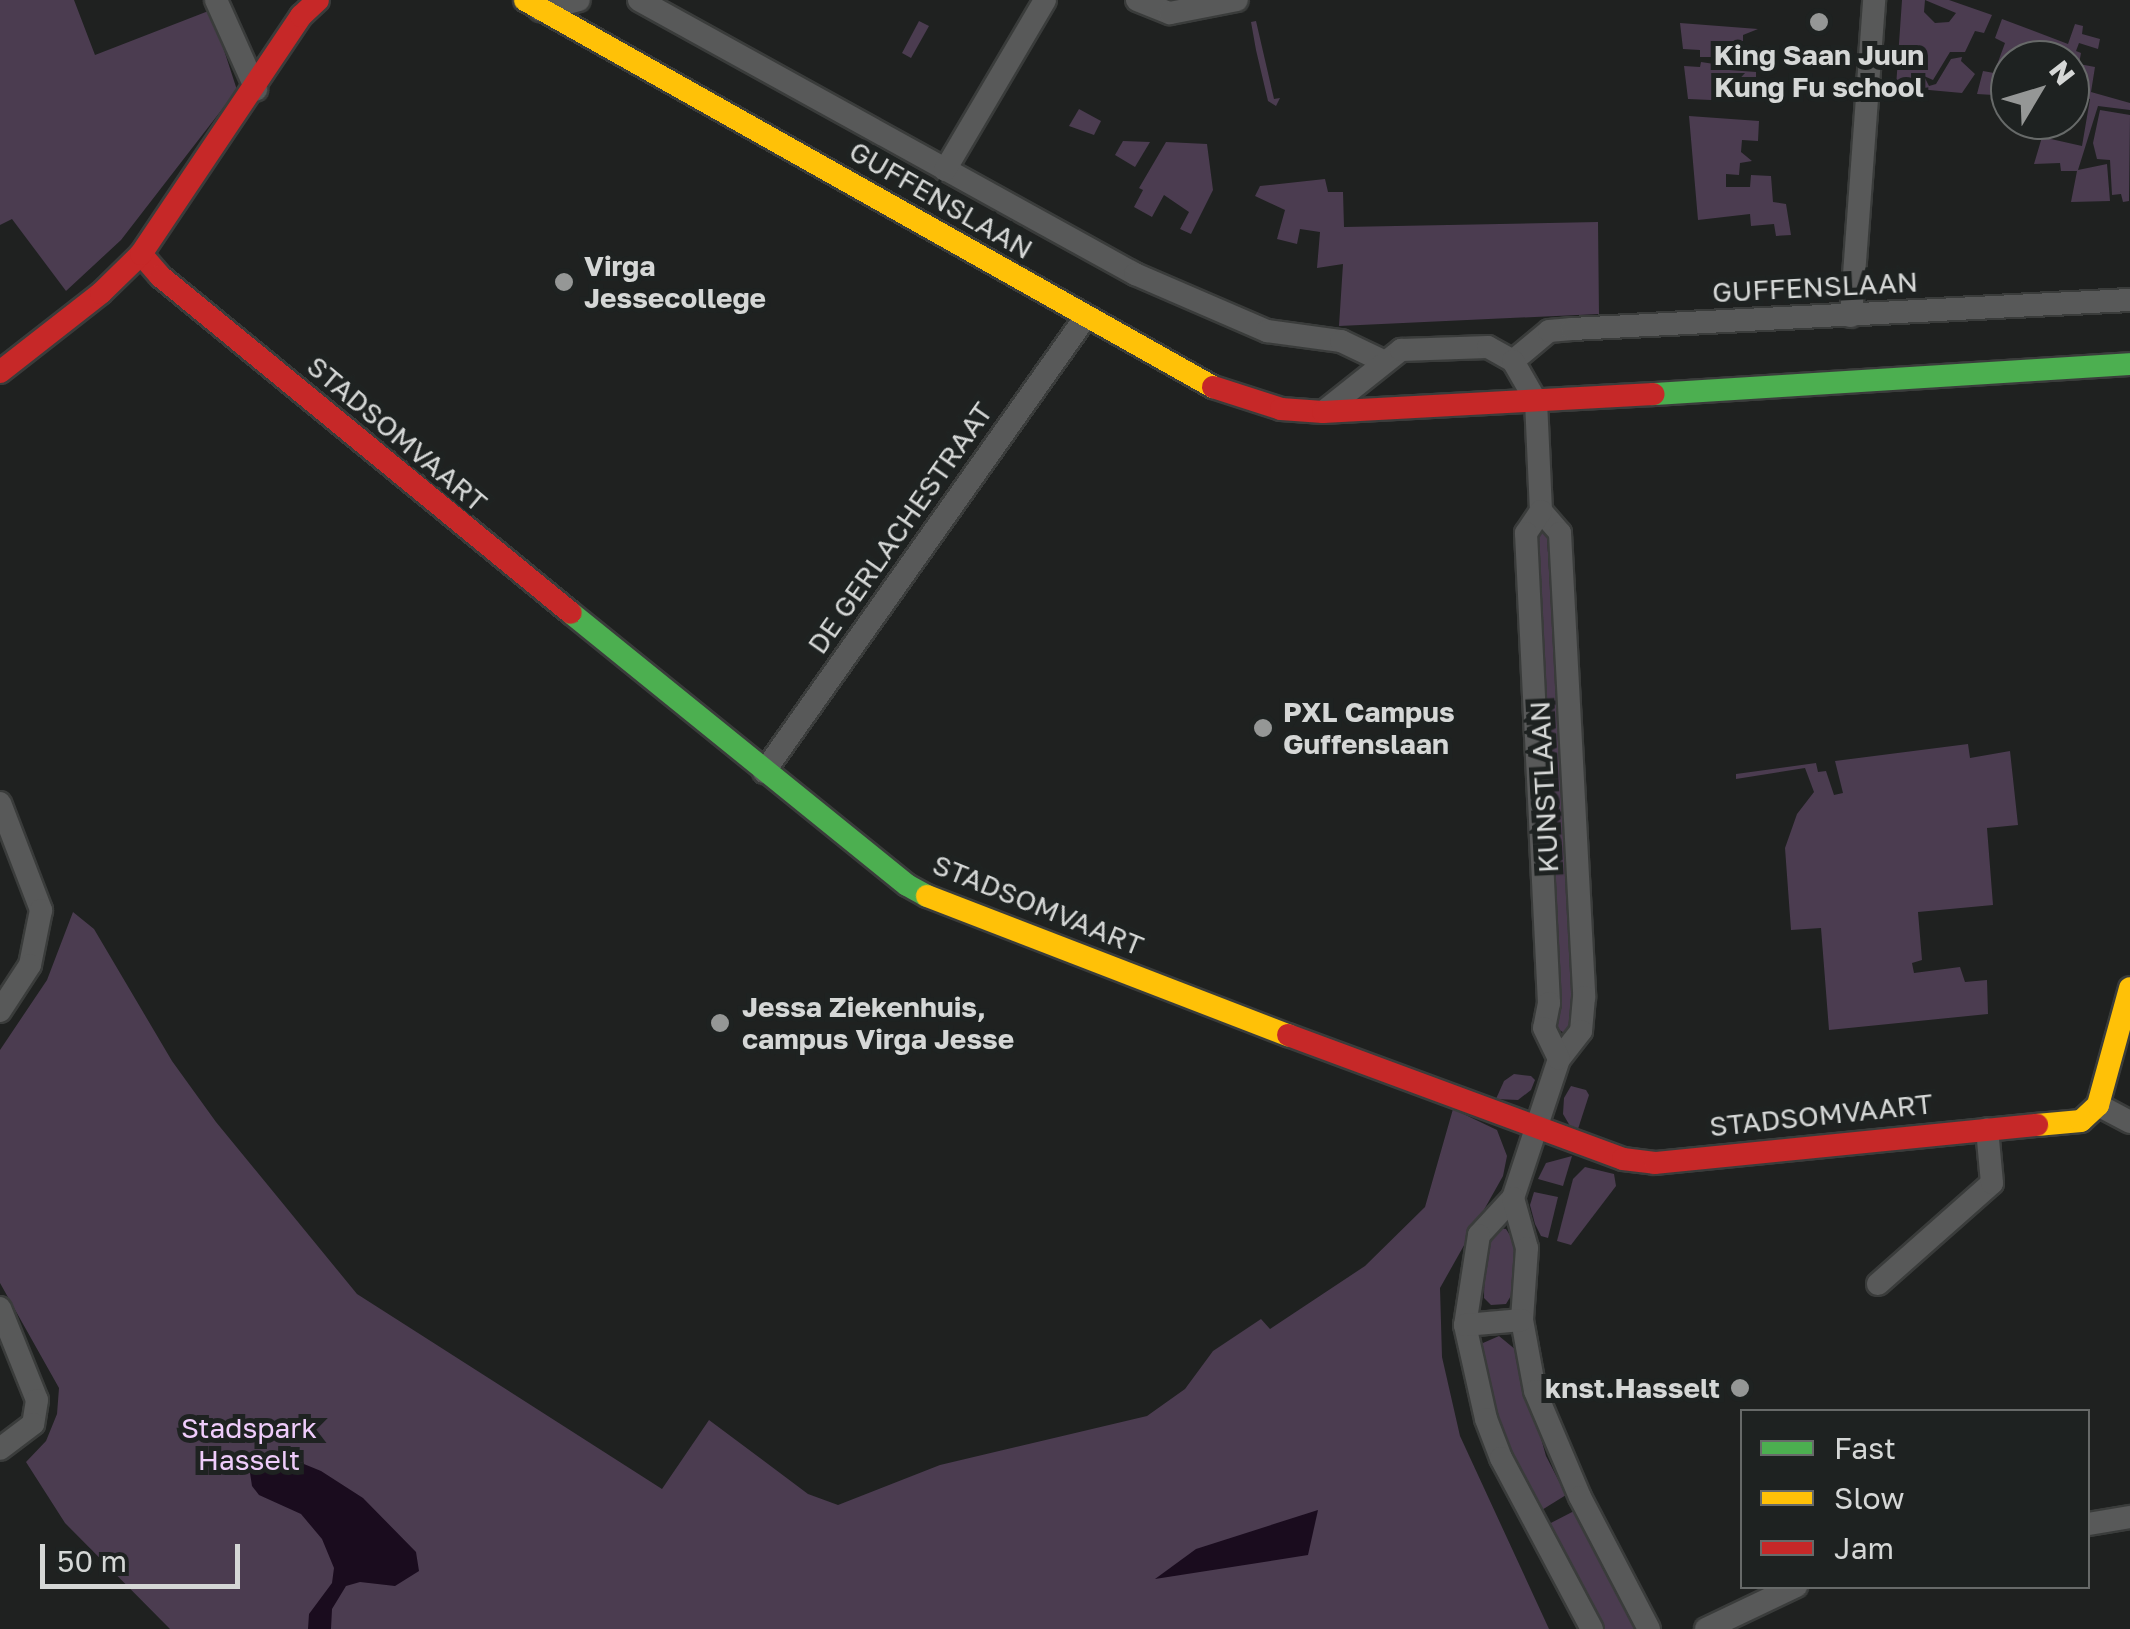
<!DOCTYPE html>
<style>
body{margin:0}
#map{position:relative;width:2130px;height:1629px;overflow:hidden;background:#1f2120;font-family:"Golos Text",sans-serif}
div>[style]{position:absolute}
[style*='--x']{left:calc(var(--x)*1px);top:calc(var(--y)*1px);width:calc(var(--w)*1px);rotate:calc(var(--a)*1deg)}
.green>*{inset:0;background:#4b3c50}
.water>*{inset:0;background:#1a0c1e}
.roads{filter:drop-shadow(2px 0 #3a3c3b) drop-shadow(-2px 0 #3a3c3b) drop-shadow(0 2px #3a3c3b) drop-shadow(0 -2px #3a3c3b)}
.street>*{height:22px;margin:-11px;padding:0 11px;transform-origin:11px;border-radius:11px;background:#585959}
.fast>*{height:22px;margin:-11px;padding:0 11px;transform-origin:11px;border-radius:11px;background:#4caf50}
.slow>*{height:22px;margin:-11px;padding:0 11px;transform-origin:11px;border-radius:11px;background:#ffc107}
.jam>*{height:22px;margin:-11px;padding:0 11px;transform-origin:11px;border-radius:11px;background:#c62828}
.dots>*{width:28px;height:28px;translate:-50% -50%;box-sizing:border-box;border:5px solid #1e2221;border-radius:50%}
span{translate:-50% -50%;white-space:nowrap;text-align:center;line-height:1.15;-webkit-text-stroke:10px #1e2221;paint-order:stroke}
.poi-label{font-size:28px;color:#d5d7d6;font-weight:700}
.left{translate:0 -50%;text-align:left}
.right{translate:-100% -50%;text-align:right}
.street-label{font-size:28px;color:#d5d7d6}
.park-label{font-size:28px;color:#efccfb}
.legend{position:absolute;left:1740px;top:1409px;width:350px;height:180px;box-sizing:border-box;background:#1e2221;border:2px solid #676a69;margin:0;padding:12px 18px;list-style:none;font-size:30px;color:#d5d7d6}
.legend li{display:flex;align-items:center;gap:20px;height:50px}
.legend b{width:50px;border:2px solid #676a69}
.north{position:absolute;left:1990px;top:40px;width:100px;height:100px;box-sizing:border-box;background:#1e2221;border:2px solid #676a69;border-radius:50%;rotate:52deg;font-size:28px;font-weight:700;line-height:40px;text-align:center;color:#d5d7d6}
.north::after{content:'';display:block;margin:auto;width:35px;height:45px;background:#959796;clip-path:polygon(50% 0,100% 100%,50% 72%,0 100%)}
.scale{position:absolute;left:40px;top:1544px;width:200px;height:45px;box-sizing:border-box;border:5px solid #d5d7d6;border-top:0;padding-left:12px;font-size:30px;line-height:35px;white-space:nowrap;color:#d5d7d6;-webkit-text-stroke:8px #1e2221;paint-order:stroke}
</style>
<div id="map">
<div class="green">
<div style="clip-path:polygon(0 0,74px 0,95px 55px,211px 10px,237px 90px,121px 240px,66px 291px,12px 219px,0 225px)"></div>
<div style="clip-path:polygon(1902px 0,1925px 0,1924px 12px,1935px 23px,1949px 22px,1956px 13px,1925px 0,1949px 0,1992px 15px,1984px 33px,1975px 31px,1965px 52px,1950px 52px,1933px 80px,1924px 76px,1929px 86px,1936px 84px,1951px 59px,1962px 57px,1961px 61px,1975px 74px,1962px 93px,1896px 87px)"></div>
<div style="clip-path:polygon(2002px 19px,2068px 44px,2075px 24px,2083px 26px,2082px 34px,2100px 39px,2098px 49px,2079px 43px,2076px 51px,2081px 53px,2079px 64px,2095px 67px,2091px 92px,2130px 103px,2130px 110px,2098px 106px,2078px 170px,2107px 164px,2110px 201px,2071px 202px,2077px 171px,2061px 171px,2060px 163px,2034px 164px,2042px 137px,2082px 146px,2090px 99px,2070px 95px,2070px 60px,2010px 60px,2010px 96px,1977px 94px,1983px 71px,1994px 73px,2005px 43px,1995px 38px)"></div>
<div style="clip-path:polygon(919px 21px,929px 26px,911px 58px,902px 53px)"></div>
<div style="clip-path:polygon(1256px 21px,1274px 99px,1280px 98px,1276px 106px,1268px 101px,1256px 50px,1251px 22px)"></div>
<div style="clip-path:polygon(1680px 23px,1758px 29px,1743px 35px,1743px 53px,1756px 54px,1755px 68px,1734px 67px,1735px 57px,1700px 57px,1700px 50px,1683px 49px)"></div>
<div style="clip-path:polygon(1722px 60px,1729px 60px,1729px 70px,1756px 72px,1756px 78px,1734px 77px,1734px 101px,1688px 99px,1684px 66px,1700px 67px,1701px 62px,1721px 65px)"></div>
<div style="clip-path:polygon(1079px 109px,1101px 121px,1094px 135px,1069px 126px)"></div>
<div style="clip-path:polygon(2100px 110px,2130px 115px,2129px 201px,2123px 202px,2121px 194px,2112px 195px,2110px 160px,2097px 159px,2093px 143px)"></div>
<div style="clip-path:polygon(1689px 116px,1759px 121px,1758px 141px,1742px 140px,1741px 152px,1752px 161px,1740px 163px,1739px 175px,1726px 174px,1726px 187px,1750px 187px,1751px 175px,1771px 176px,1773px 202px,1786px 204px,1791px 235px,1776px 236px,1774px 224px,1751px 226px,1750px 214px,1698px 220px)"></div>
<div style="clip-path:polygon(1123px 141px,1150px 142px,1135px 167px,1115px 155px)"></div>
<div style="clip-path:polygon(1166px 142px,1207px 144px,1213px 190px,1191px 234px,1180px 229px,1189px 212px,1164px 195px,1152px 217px,1134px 207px,1143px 190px,1139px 188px)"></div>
<div style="clip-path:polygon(1325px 179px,1328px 192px,1343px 192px,1344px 227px,1598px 222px,1599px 314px,1339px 326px,1343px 264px,1317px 268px,1320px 232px,1300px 229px,1297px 244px,1277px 239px,1285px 210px,1255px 196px,1260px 186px)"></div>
<div style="clip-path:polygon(1542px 530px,1547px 536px,1574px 990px,1571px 1029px,1566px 1034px,1556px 1028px,1560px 990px,1533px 536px)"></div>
<div style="clip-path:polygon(1968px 744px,1970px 758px,2010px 751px,2018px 825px,1987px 828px,1993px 905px,1918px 912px,1922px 960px,1912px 963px,1914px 973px,1960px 967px,1965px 982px,1987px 980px,1988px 1014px,1829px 1030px,1821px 928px,1791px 930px,1785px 848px,1797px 814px,1814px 792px,1805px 768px,1736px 779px,1736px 774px,1816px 763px,1818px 772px,1826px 771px,1834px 795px,1843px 793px,1835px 761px)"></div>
<div style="clip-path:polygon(73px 912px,94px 929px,172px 1061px,216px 1122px,357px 1294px,662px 1489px,709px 1420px,808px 1494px,838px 1505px,940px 1465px,1147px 1416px,1185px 1389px,1213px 1351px,1261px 1319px,1270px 1329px,1365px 1266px,1425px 1207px,1453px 1109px,1497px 1130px,1507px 1156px,1503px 1176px,1440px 1288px,1442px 1357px,1460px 1436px,1549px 1629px,170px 1629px,65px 1523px,26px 1462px,46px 1441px,57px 1414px,59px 1388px,0 1283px,0 1050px,47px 980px)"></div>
<div style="clip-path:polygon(1514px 1074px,1531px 1076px,1535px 1080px,1531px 1090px,1518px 1100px,1496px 1099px,1504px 1081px)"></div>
<div style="clip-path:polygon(1571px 1086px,1586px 1090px,1589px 1095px,1578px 1129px,1570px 1126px,1563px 1114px,1564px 1098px)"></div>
<div style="clip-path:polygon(1572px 1156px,1563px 1186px,1538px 1179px,1546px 1163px)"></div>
<div style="clip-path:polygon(1585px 1167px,1614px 1174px,1616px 1186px,1571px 1245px,1557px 1241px,1573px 1179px)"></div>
<div style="clip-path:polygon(1534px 1192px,1558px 1197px,1548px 1238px,1541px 1236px,1535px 1224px,1530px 1205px)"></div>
<div style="clip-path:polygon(1497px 1228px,1506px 1229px,1517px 1246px,1512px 1294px,1506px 1304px,1491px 1305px,1484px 1298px,1485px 1245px)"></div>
<div style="clip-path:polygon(1499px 1336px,1516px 1350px,1546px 1456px,1566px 1495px,1537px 1513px,1514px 1469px,1481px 1354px,1483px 1343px)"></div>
<div style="clip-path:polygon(1576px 1510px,1640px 1629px,1600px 1629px,1545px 1526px)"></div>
</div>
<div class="water">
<div style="clip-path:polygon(277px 1453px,321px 1471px,363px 1498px,416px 1552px,419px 1571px,395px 1586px,360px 1582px,346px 1586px,332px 1609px,331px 1629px,308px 1629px,309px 1614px,332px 1583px,334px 1568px,322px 1539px,301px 1514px,259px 1495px,252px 1486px,250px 1473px,255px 1464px)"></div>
<div style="clip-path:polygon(1318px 1510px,1308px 1555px,1155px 1579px,1196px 1549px)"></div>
</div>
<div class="roads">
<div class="street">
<div style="--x:216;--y:0;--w:98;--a:65.8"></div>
<div style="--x:639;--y:0;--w:567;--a:28.92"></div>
<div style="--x:1135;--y:274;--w:144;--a:23.4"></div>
<div style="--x:1267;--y:331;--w:75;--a:7.7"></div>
<div style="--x:1341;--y:341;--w:47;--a:25.5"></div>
<div style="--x:1137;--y:0;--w:35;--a:22"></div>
<div style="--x:1170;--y:13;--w:68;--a:-11"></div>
<div style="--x:540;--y:10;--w:40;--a:-14.4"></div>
<div style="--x:945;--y:170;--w:197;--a:-59.5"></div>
<div style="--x:1851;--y:316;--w:317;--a:-85.8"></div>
<div style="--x:1513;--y:361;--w:47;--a:-39.8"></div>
<div style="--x:1549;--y:331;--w:23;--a:-5"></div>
<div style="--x:1572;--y:329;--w:559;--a:-2.98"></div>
<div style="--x:1323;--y:412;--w:100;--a:-38.5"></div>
<div style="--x:1401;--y:350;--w:87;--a:-2"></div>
<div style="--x:1488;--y:347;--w:29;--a:29"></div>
<div style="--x:1513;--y:361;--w:46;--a:60.1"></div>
<div style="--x:1536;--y:401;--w:110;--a:87.4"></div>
<div style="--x:1541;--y:511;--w:29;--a:49"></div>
<div style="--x:1560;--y:533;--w:465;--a:87"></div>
<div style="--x:1584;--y:997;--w:34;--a:95"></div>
<div style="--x:1581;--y:1031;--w:36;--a:128"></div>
<div style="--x:1559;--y:1059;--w:146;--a:108.3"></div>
<div style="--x:1513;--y:1198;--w:50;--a:132.6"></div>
<div style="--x:1479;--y:1235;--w:91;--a:98.8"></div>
<div style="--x:1465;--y:1325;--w:96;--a:77.4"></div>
<div style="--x:1486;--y:1419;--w:42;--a:69"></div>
<div style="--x:1501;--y:1458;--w:194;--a:62"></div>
<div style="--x:1541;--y:511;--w:27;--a:124"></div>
<div style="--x:1526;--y:533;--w:471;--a:87.2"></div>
<div style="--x:1549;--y:1003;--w:25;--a:101"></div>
<div style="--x:1544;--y:1028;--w:34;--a:64"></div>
<div style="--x:764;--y:772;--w:556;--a:-54.74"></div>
<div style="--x:0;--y:803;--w:115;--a:69"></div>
<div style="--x:41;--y:910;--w:56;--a:101.3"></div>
<div style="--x:30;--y:965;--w:55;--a:123.1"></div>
<div style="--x:2098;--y:1105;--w:36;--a:28"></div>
<div style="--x:1513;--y:1198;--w:52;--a:74.4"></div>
<div style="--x:1527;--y:1248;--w:72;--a:94"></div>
<div style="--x:1522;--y:1320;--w:72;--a:79.6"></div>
<div style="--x:1535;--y:1391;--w:115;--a:67"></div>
<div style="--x:1580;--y:1497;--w:149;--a:62.4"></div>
<div style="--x:1878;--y:1284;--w:152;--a:-41.5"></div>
<div style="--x:1992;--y:1183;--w:54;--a:-95.3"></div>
<div style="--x:0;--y:1308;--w:99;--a:68.1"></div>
<div style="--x:37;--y:1400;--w:24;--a:99"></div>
<div style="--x:33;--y:1424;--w:41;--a:142.9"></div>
<div style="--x:1465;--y:1325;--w:57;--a:-5"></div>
<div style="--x:2088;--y:1524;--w:43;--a:-9.5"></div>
<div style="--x:1706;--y:1629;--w:100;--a:-25.5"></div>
</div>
<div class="fast">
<div style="--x:1654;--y:394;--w:477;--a:-3.6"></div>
<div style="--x:571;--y:613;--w:432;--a:39"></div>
<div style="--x:907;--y:885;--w:23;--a:29"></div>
</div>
<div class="slow">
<div style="--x:525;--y:0;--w:789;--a:29.36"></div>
<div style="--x:927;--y:896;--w:387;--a:21.1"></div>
<div style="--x:2037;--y:1125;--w:44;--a:-5.2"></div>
<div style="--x:2081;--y:1121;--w:23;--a:-43"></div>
<div style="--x:2098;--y:1105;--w:121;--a:-74.7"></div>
</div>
<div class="jam">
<div style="--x:141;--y:254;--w:29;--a:49"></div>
<div style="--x:160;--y:276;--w:531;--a:39.35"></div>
<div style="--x:0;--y:372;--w:128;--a:-38"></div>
<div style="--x:101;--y:293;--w:56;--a:-44.3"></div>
<div style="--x:141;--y:254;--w:287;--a:-56.1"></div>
<div style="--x:301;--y:16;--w:23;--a:-43"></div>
<div style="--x:1213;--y:387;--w:71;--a:17.9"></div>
<div style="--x:1281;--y:409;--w:42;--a:4.1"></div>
<div style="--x:1323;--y:412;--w:331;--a:-3.1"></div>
<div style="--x:1288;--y:1035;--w:357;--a:20.3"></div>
<div style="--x:1623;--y:1159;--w:32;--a:7"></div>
<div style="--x:1655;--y:1163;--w:384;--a:-5.7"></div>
</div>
</div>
<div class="dots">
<div style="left:1819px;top:22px;background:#959796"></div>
<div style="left:564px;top:282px;background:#959796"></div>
<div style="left:1263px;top:728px;background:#959796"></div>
<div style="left:720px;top:1023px;background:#959796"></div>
<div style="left:1740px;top:1388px;background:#959796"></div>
</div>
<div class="poi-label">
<span style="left:1819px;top:71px">King Saan Juun<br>Kung Fu school</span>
<span class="left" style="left:584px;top:282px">Virga<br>Jessecollege</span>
<span class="left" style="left:1283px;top:728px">PXL Campus<br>Guffenslaan</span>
<span class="left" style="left:742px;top:1023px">Jessa Ziekenhuis,<br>campus Virga Jesse</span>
<span class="right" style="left:1720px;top:1388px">knst.Hasselt</span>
</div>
<div class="street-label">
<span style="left:941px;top:200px;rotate:30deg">GUFFENSLAAN</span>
<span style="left:1815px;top:287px;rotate:-3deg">GUFFENSLAAN</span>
<span style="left:397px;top:434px;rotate:40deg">STADSOMVAART</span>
<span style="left:900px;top:528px;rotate:-55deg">DE GERLACHESTRAAT</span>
<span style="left:1544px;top:787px;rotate:-93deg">KUNSTLAAN</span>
<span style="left:1038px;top:905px;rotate:22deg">STADSOMVAART</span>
<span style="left:1821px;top:1115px;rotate:-6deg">STADSOMVAART</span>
</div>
<div class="park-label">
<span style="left:249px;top:1444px">Stadspark<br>Hasselt</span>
</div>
<ul class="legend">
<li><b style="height:12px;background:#4caf50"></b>Fast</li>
<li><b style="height:12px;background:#ffc107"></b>Slow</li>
<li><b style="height:12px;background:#c62828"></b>Jam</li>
</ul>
<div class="north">N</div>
<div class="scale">50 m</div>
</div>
